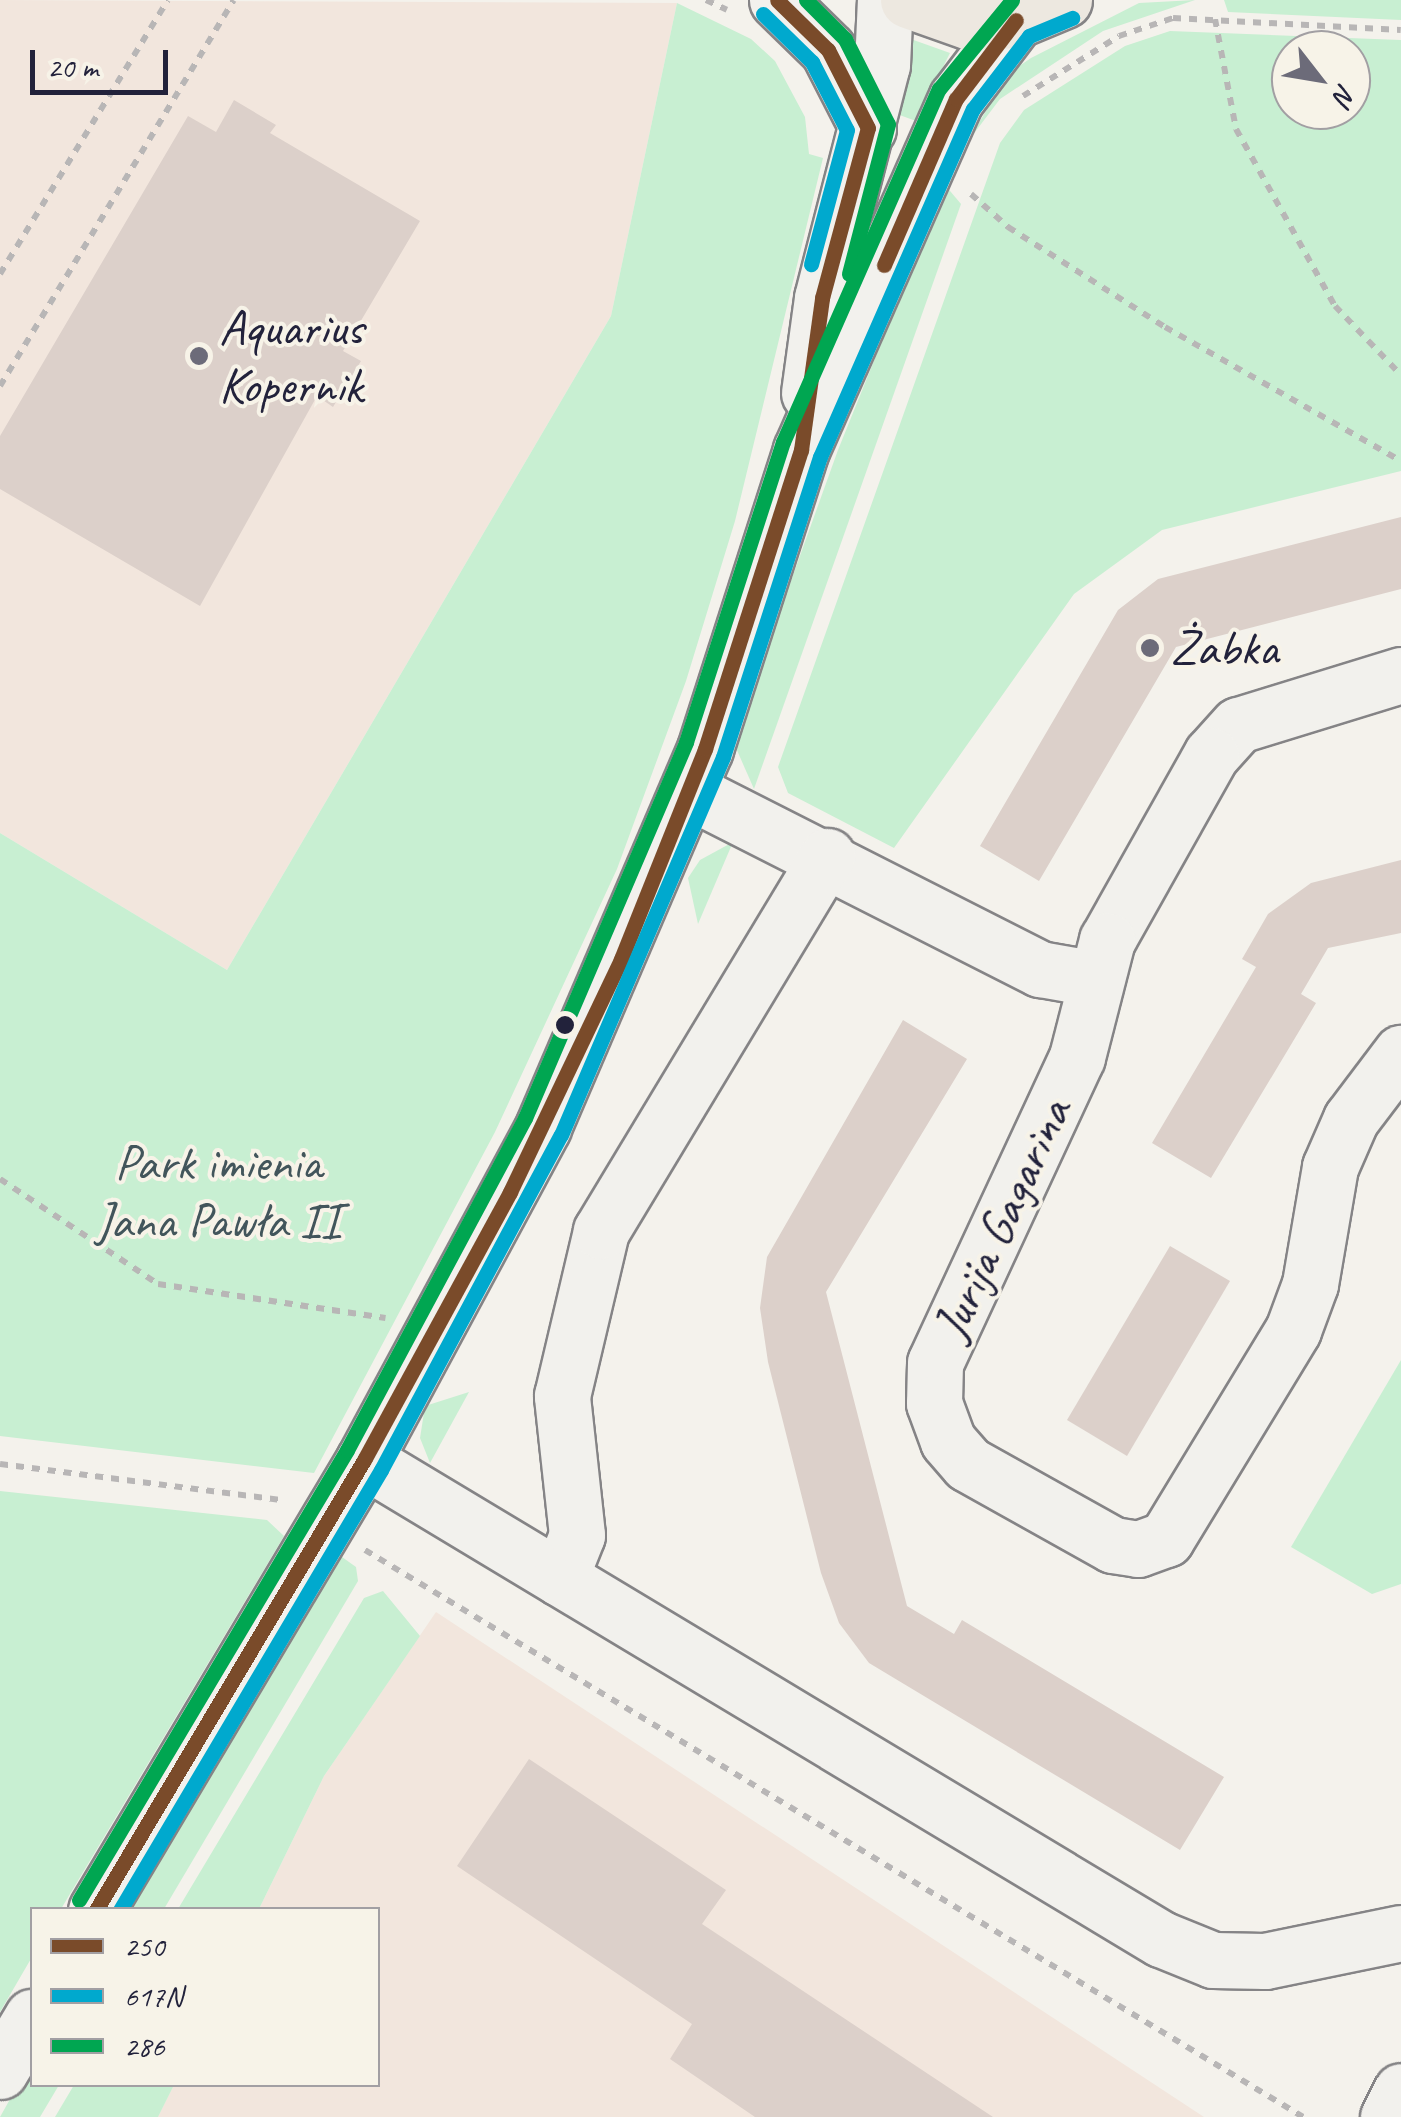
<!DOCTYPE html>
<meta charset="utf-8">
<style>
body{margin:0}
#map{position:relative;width:1401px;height:2117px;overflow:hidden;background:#f4f2ec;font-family:Caveat,sans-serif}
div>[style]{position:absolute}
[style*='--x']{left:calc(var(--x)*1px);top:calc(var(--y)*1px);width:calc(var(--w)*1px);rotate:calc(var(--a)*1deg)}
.built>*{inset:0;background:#f2e6dd}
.green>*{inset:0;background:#c8efd2}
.building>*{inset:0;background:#dcd0ca}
.path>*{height:6px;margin-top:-3px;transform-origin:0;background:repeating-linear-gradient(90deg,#b8b6b6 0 8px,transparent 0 16px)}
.roads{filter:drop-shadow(2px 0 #858486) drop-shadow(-2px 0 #858486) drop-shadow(0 2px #858486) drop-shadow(0 -2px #858486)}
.minor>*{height:55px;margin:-27.5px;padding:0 27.5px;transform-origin:27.5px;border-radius:27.5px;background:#f2f1ed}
.major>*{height:55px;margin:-27.5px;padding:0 27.5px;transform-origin:27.5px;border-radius:27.5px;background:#ede8e0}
.bus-1>*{height:15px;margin:-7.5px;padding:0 7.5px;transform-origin:7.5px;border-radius:7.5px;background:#7a4b2a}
.bus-2>*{height:15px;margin:-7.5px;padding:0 7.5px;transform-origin:7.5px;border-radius:7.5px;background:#00a9ce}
.bus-3>*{height:15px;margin:-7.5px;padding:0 7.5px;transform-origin:7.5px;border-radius:7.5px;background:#00a651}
.dots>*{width:28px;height:28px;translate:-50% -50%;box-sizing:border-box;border:5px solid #f7f3e8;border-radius:50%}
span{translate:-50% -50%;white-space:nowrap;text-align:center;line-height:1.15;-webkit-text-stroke:8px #f7f3e8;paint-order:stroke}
.poi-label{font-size:50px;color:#22223b}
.left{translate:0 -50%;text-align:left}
.park-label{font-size:50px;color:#42555b}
.street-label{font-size:50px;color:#22223b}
.legend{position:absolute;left:30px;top:1907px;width:350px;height:180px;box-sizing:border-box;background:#f7f3e8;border:2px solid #a29fa3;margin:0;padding:12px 18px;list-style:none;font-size:30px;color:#22223b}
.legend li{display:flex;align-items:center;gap:20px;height:50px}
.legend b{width:50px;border:2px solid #a29fa3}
.north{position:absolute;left:1271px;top:30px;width:100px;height:100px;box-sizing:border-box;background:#f7f3e8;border:2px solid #a29fa3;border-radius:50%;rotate:121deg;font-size:28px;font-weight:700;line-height:40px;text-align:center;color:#22223b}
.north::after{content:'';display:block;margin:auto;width:35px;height:45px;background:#6c6b79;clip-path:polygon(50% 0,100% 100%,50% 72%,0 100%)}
.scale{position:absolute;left:30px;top:50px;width:138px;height:45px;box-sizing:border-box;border:5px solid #22223b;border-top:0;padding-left:12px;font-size:30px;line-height:35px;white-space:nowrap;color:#22223b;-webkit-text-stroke:8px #f7f3e8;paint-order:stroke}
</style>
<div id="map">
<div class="built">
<div style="clip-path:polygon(0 0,677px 3px,611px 316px,227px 970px,0 833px)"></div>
<div style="clip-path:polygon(436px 1612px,1204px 2117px,158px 2117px,174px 2085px,378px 2084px,378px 1910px,259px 1909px,324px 1776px)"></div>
</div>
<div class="green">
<div style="clip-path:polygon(1195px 0,1103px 31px,1000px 99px,966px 144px,1009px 73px,1031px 58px,1139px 3px)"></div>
<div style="clip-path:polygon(1224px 0,1401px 0,1401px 20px,1228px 12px)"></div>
<div style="clip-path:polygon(677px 3px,751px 39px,775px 61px,805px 117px,809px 154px,823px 158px,735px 521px,686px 681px,617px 869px,495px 1132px,314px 1473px,0 1436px,0 833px,227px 970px,611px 316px)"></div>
<div style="clip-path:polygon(evenodd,1170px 31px,1401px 40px,1401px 471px,1162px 530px,1074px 594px,894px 848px,788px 793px,778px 767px,1000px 143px,1024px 110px,1125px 46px,1170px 31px,1291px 50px,1351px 50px,1351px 110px,1291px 110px,1291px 50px)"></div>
<div style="clip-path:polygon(908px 38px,950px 53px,916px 121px,894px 113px)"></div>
<div style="clip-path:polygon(945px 185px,961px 204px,754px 789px,736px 748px,742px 717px,838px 450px)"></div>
<div style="clip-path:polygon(733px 842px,698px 924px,688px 878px,700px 860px)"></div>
<div style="clip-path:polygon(1401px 1360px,1401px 1584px,1372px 1594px,1291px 1547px)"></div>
<div style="clip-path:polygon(469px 1392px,430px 1463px,420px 1438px,425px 1406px)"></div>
<div style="clip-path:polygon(0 1491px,267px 1520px,284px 1536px,61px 1909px,32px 1910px,32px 1957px,0 2012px)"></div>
<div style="clip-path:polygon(335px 1552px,356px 1567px,358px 1581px,164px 1909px,122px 1910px)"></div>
<div style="clip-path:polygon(383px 1591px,420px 1636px,324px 1776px,259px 1909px,178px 1909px,364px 1598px)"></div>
<div style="clip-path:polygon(32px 2060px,32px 2084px,59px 2085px,40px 2117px,0 2117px)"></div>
<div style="clip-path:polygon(74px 2085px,74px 2084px,174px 2085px,158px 2117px,55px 2117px)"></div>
</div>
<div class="building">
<div style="clip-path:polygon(234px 100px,276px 125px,270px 133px,420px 221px,343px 351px,361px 361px,333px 407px,317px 396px,200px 606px,0 489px,0 436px,188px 116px,216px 132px)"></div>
<div style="clip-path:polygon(1401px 517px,1401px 589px,1176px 647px,1039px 881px,980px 846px,1118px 610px,1158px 579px)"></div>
<div style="clip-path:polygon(1401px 860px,1401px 933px,1328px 948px,1301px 994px,1316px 1003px,1211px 1178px,1152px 1143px,1256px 967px,1242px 959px,1268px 914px,1311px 883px)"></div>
<div style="clip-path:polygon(903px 1020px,967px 1059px,826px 1292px,907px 1606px,954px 1634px,962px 1620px,1224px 1777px,1180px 1850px,869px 1663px,839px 1623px,821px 1573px,768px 1362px,760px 1308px,767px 1257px)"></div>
<div style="clip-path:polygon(1170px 1246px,1230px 1281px,1127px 1456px,1067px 1420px)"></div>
<div style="clip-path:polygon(529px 1759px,726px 1890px,702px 1924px,993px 2117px,755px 2117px,670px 2059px,692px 2024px,457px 1866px)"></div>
</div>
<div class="path">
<div style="--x:706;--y:0;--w:23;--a:25"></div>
<div style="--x:1215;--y:19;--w:112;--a:79.2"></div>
<div style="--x:1236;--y:129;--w:203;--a:60.8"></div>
<div style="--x:1335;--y:306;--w:95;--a:46.3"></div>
<div style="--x:1023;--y:96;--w:113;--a:-32"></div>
<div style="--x:1119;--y:36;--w:57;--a:-18.4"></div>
<div style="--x:1173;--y:18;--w:228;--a:3"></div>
<div style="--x:971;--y:194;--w:50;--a:41.7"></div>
<div style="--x:1008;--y:227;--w:186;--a:32.5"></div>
<div style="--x:1165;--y:327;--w:271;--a:29.6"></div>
<div style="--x:0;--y:274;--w:321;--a:-58.5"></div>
<div style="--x:0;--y:386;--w:451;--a:-58.8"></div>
<div style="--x:0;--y:1179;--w:190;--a:33.6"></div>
<div style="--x:158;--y:1284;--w:230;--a:8.5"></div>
<div style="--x:0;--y:1464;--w:283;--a:7.3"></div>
<div style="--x:365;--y:1550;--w:1096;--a:31.15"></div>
</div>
<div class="roads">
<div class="minor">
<div style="--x:777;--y:0;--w:71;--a:44.4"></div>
<div style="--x:828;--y:50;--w:88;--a:62.9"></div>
<div style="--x:809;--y:393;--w:96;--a:-82.2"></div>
<div style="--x:822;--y:298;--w:241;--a:-75.6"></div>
<div style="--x:882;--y:65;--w:65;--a:-87.4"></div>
<div style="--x:1401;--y:675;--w:170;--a:162.9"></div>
<div style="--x:1238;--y:725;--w:40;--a:132"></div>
<div style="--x:1211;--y:755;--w:212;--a:119.3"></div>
<div style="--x:1107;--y:940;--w:121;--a:104.4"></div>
<div style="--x:1077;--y:1057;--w:337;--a:114.9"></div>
<div style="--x:935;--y:1363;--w:40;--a:91.4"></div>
<div style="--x:934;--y:1403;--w:40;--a:69.8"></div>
<div style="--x:948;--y:1441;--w:30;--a:49"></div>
<div style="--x:968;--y:1464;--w:166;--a:29.2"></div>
<div style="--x:1113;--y:1545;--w:25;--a:9"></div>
<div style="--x:1138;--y:1549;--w:30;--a:-20"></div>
<div style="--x:1166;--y:1539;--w:245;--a:-58.7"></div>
<div style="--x:1293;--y:1330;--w:49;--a:-69.7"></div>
<div style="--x:1310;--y:1284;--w:119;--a:-80.3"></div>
<div style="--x:1330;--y:1167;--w:52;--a:-66.4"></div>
<div style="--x:1351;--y:1119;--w:83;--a:-52.9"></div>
<div style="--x:689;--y:791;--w:394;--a:26.9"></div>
<div style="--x:1040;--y:969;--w:52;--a:10"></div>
<div style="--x:364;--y:1460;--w:930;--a:31.01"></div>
<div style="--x:1161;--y:1939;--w:56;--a:22"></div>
<div style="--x:1213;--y:1960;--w:52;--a:1.1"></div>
<div style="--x:1265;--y:1961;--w:139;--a:-11.6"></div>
<div style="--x:560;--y:1578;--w:46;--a:-68.4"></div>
<div style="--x:577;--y:1535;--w:140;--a:-96.2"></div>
<div style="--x:562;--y:1396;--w:170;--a:-76.7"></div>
<div style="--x:601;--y:1231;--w:438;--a:-58.9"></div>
<div style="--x:96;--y:1910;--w:524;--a:-59.22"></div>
<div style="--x:364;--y:1460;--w:378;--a:-61.7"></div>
<div style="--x:543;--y:1127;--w:411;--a:-66.8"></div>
<div style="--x:705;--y:749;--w:314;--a:-72.2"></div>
<div style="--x:801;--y:450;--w:384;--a:-66.2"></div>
<div style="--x:956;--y:99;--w:99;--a:-52.8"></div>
<div style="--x:0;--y:2071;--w:63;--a:-59.3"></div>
<div style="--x:1388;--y:2117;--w:29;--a:-63"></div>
</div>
<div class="major">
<div style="--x:908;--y:0;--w:66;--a:19.5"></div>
<div style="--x:970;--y:22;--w:46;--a:-2.5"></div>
<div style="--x:1016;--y:20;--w:52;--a:-22.6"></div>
</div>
</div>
<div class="bus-1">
<div style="--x:884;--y:265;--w:181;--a:-66.6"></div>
<div style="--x:956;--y:99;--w:99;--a:-52.8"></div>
<div style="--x:96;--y:1910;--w:524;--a:-59.22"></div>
<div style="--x:364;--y:1460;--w:305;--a:-61.4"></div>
<div style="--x:510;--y:1192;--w:258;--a:-64.5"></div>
<div style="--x:621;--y:959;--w:226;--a:-68.2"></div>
<div style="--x:705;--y:749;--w:314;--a:-72.2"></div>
<div style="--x:801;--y:450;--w:153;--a:-82.1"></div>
<div style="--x:822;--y:298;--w:176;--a:-74.9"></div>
<div style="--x:868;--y:128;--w:88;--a:-117.1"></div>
<div style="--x:828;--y:50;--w:71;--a:-135.6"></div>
</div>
<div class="bus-2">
<div style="--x:763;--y:14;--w:69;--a:44.4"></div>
<div style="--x:812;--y:62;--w:76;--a:62.8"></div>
<div style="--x:847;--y:130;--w:139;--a:105"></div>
<div style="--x:120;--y:1910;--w:512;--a:-59.32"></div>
<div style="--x:381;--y:1470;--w:380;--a:-61.8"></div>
<div style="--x:561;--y:1135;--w:411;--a:-66.8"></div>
<div style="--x:723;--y:757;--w:315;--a:-72.1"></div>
<div style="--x:820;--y:457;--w:380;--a:-66.3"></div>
<div style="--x:973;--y:109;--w:92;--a:-52.5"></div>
<div style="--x:1029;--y:36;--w:47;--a:-22.7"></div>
</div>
<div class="bus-3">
<div style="--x:806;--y:0;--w:55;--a:45"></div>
<div style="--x:845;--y:39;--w:95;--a:63.2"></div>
<div style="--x:888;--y:124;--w:155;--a:104.6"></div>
<div style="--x:79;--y:1900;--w:524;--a:-59.22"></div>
<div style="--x:347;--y:1450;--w:377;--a:-61.8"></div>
<div style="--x:525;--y:1118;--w:409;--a:-66.8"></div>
<div style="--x:686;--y:742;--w:315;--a:-72.1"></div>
<div style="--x:783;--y:442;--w:386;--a:-66.2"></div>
<div style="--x:939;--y:89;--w:115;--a:-50.6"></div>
</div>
<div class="dots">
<div style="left:199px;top:356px;background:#6c6b79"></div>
<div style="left:1150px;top:648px;background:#6c6b79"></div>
<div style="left:565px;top:1025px;background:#22223b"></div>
</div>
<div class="poi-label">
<span class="left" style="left:219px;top:356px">Aquarius<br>Kopernik</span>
<span class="left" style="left:1170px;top:648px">Żabka</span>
</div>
<div class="park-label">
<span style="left:218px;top:1191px">Park imienia<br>Jana Pawła II</span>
</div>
<div class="street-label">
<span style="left:1002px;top:1219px;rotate:-65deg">Jurija Gagarina</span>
</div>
<ul class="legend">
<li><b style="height:12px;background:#7a4b2a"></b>250</li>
<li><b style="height:12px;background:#00a9ce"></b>617N</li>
<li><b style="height:12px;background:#00a651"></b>286</li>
</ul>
<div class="north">N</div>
<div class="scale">20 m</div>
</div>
